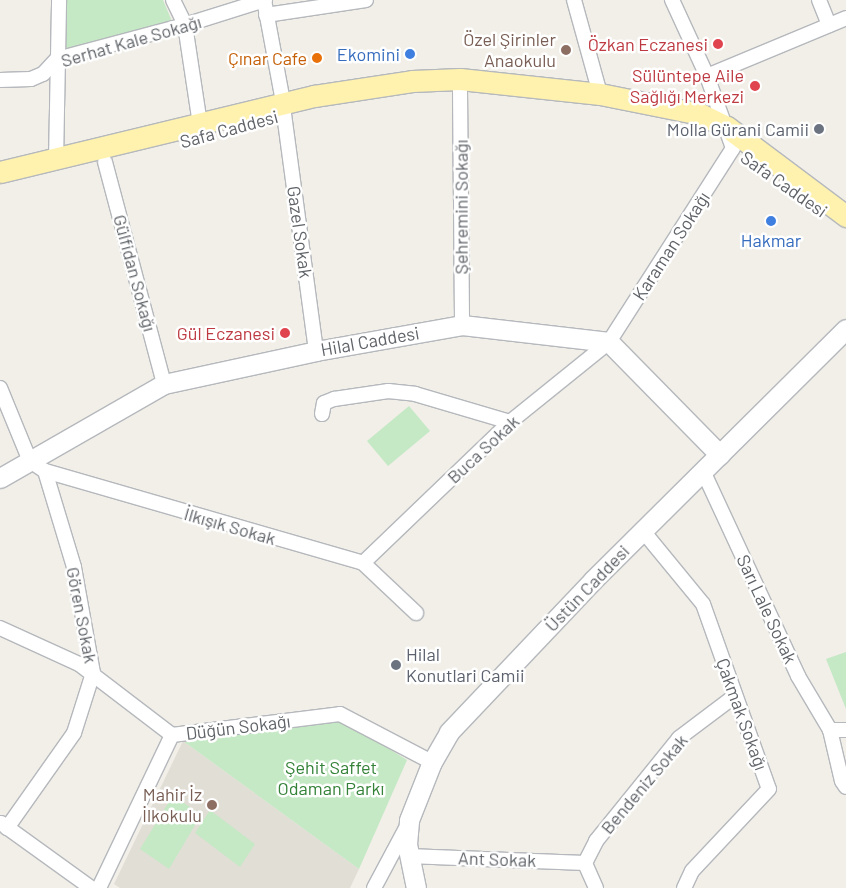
<!DOCTYPE html>
<meta charset="utf-8">
<style>
body{margin:0}
#map{position:relative;width:846px;height:888px;overflow:hidden;background:#f1efe8;font-family:Barlow,sans-serif}
div>[style]{position:absolute}
[style*='--x']{left:calc(var(--x)*1px);top:calc(var(--y)*1px);width:calc(var(--w)*1px);rotate:calc(var(--a)*1deg)}
.education>*{inset:0;background:#e1ded6}
.green>*{inset:0;background:#c5e8c5}
.roads{filter:drop-shadow(1px 0 #b5b8bc) drop-shadow(-1px 0 #b5b8bc) drop-shadow(0 1px #b5b8bc) drop-shadow(0 -1px #b5b8bc)}
.street>*{height:14px;margin:-7px;padding:0 7px;transform-origin:7px;border-radius:7px;background:#fff}
.secondary>*{height:19px;margin:-9.5px;padding:0 9.5px;transform-origin:9.5px;border-radius:9.5px;background:#fff}
.primary>*{height:21px;margin:-10.5px;padding:0 10.5px;transform-origin:10.5px;border-radius:10.5px;background:#fff2af}
.dots>*{width:14px;height:14px;translate:-50% -50%;box-sizing:border-box;border:2px solid #fff;border-radius:50%}
span{translate:-50% -50%;white-space:nowrap;text-align:center;line-height:1.15;-webkit-text-stroke:5px #fff;paint-order:stroke}
.education-label{font-size:18px;color:#785e54}
.right{translate:-100% -50%;text-align:right}
.street-label{font-size:18px;color:#5f6368}
.health-label{font-size:18px;color:#be3a42}
.shop-label{font-size:18px;color:#366cbe}
.food-label{font-size:18px;color:#c56008}
.worship-label{font-size:18px;color:#5b616d}
.left{translate:0 -50%;text-align:left}
.park-label{font-size:18px;color:#348238}
</style>
<div id="map">
<div class="education">
<div style="clip-path:polygon(183px 741px,359px 869px,350px 888px,120px 888px,114px 884px)"></div>
</div>
<div class="green">
<div style="clip-path:polygon(65px 0,163px 0,171px 19px,170px 24px,65px 52px)"></div>
<div style="clip-path:polygon(409px 406px,430px 431px,388px 466px,367px 441px)"></div>
<div style="clip-path:polygon(846px 652px,846px 709px,826px 659px)"></div>
<div style="clip-path:polygon(230px 722px,346px 722px,407px 760px,359px 869px,183px 741px)"></div>
<div style="clip-path:polygon(173px 795px,201px 815px,169px 869px,140px 849px)"></div>
<div style="clip-path:polygon(210px 810px,255px 844px,240px 867px,195px 833px)"></div>
</div>
<div class="roads">
<div class="street">
<div style="--x:173;--y:0;--w:28;--a:64"></div>
<div style="--x:185;--y:25;--w:100;--a:81.4"></div>
<div style="--x:264;--y:0;--w:104;--a:79.4"></div>
<div style="--x:574;--y:0;--w:98;--a:74.5"></div>
<div style="--x:819;--y:0;--w:27;--a:68"></div>
<div style="--x:266;--y:15;--w:101;--a:-8.5"></div>
<div style="--x:707;--y:76;--w:151;--a:-22.6"></div>
<div style="--x:0;--y:80;--w:31;--a:-2"></div>
<div style="--x:31;--y:79;--w:13;--a:-23"></div>
<div style="--x:43;--y:74;--w:21;--a:-47"></div>
<div style="--x:57;--y:59;--w:132;--a:-14.9"></div>
<div style="--x:185;--y:25;--w:84;--a:-17.4"></div>
<div style="--x:460;--y:89;--w:236;--a:89.5"></div>
<div style="--x:284;--y:114;--w:239;--a:82.3"></div>
<div style="--x:56;--y:161;--w:161;--a:-88.9"></div>
<div style="--x:105;--y:162;--w:230;--a:75.1"></div>
<div style="--x:0;--y:388;--w:79;--a:67.7"></div>
<div style="--x:30;--y:461;--w:18;--a:34"></div>
<div style="--x:45;--y:471;--w:331;--a:16.1"></div>
<div style="--x:363;--y:563;--w:73;--a:43.3"></div>
<div style="--x:322;--y:414;--w:11;--a:-80"></div>
<div style="--x:324;--y:403;--w:11;--a:-22"></div>
<div style="--x:334;--y:399;--w:55;--a:-8.4"></div>
<div style="--x:388;--y:391;--w:27;--a:6"></div>
<div style="--x:415;--y:394;--w:99;--a:16.4"></div>
<div style="--x:703;--y:471;--w:226;--a:65.1"></div>
<div style="--x:798;--y:676;--w:63;--a:59.3"></div>
<div style="--x:830;--y:730;--w:16;--a:0"></div>
<div style="--x:643;--y:531;--w:94;--a:50.6"></div>
<div style="--x:703;--y:604;--w:196;--a:70.4"></div>
<div style="--x:769;--y:789;--w:112;--a:133.2"></div>
<div style="--x:692;--y:871;--w:19;--a:115"></div>
<div style="--x:363;--y:563;--w:204;--a:-43.8"></div>
<div style="--x:510;--y:422;--w:127;--a:-38.9"></div>
<div style="--x:609;--y:342;--w:230;--a:-57.4"></div>
<div style="--x:733;--y:148;--w:77;--a:-109.9"></div>
<div style="--x:707;--y:76;--w:84;--a:-114.7"></div>
<div style="--x:0;--y:628;--w:87;--a:24.5"></div>
<div style="--x:79;--y:664;--w:117;--a:37.4"></div>
<div style="--x:830;--y:730;--w:52;--a:76.8"></div>
<div style="--x:842;--y:781;--w:7;--a:56"></div>
<div style="--x:1;--y:823;--w:111;--a:35.8"></div>
<div style="--x:7;--y:828;--w:116;--a:-54.8"></div>
<div style="--x:74;--y:733;--w:63;--a:-72.4"></div>
<div style="--x:93;--y:673;--w:108;--a:-100.2"></div>
<div style="--x:74;--y:567;--w:100;--a:-106.8"></div>
<div style="--x:408;--y:856;--w:177;--a:2.3"></div>
<div style="--x:99;--y:888;--w:170;--a:-64.5"></div>
<div style="--x:172;--y:735;--w:169;--a:-7.1"></div>
<div style="--x:340;--y:714;--w:104;--a:27.6"></div>
<div style="--x:374;--y:888;--w:66;--a:-61.9"></div>
<div style="--x:596;--y:888;--w:27;--a:-114"></div>
<div style="--x:585;--y:863;--w:25;--a:-63"></div>
<div style="--x:596;--y:841;--w:132;--a:-51.1"></div>
<div style="--x:679;--y:738;--w:70;--a:-36.9"></div>
</div>
<div class="secondary">
<div style="--x:0;--y:478;--w:189;--a:-29.8"></div>
<div style="--x:164;--y:384;--w:156;--a:-12.2"></div>
<div style="--x:316;--y:351;--w:148;--a:-10.1"></div>
<div style="--x:462;--y:325;--w:148;--a:6.6"></div>
<div style="--x:609;--y:342;--w:158;--a:45.5"></div>
<div style="--x:416;--y:888;--w:45;--a:-101.6"></div>
<div style="--x:407;--y:844;--w:24;--a:-85"></div>
<div style="--x:409;--y:820;--w:62;--a:-68.4"></div>
<div style="--x:432;--y:762;--w:34;--a:-60"></div>
<div style="--x:449;--y:732;--w:209;--a:-46.5"></div>
<div style="--x:593;--y:580;--w:356;--a:-44.8"></div>
</div>
<div class="primary">
<div style="--x:0;--y:172;--w:323;--a:-13.6"></div>
<div style="--x:314;--y:96;--w:99;--a:-8.7"></div>
<div style="--x:412;--y:81;--w:48;--a:-2.4"></div>
<div style="--x:460;--y:79;--w:141;--a:6.1"></div>
<div style="--x:600;--y:94;--w:102;--a:11.3"></div>
<div style="--x:700;--y:114;--w:30;--a:26"></div>
<div style="--x:727;--y:127;--w:149;--a:36.8"></div>
</div>
</div>
<div class="dots">
<div style="left:718px;top:44px;background:#e0444e"></div>
<div style="left:566px;top:50px;background:#8d6e63"></div>
<div style="left:410px;top:54px;background:#3f7fe0"></div>
<div style="left:317px;top:58px;background:#e8710a"></div>
<div style="left:755px;top:86px;background:#e0444e"></div>
<div style="left:819px;top:129px;background:#6b7280"></div>
<div style="left:771px;top:221px;background:#3f7fe0"></div>
<div style="left:285px;top:333px;background:#e0444e"></div>
<div style="left:396px;top:665px;background:#6b7280"></div>
<div style="left:212px;top:805px;background:#8d6e63"></div>
</div>
<div class="education-label">
<span class="right" style="left:556px;top:50px">Özel Şirinler<br>Anaokulu</span>
<span class="right" style="left:202px;top:805px">Mahir İz<br>İlkokulu</span>
</div>
<div class="street-label">
<span style="left:131px;top:41px;rotate:-16deg">Serhat Kale Sokağı</span>
<span style="left:229px;top:129px;rotate:-15deg">Safa Caddesi</span>
<span style="left:784px;top:184px;rotate:35deg">Safa Caddesi</span>
<span style="left:461px;top:207px;rotate:-90deg">Şehremini Sokağı</span>
<span style="left:300px;top:232px;rotate:82deg">Gazel Sokak</span>
<span style="left:671px;top:246px;rotate:-57deg">Karaman Sokağı</span>
<span style="left:135px;top:273px;rotate:75deg">Gülfidan Sokağı</span>
<span style="left:370px;top:341px;rotate:-10deg">Hilal Caddesi</span>
<span style="left:483px;top:449px;rotate:-43deg">Buca Sokak</span>
<span style="left:230px;top:526px;rotate:16deg">İlkışık Sokak</span>
<span style="left:587px;top:588px;rotate:-46deg">Üstün Caddesi</span>
<span style="left:767px;top:609px;rotate:65deg">Sarı Lale Sokak</span>
<span style="left:82px;top:615px;rotate:79deg">Gören Sokak</span>
<span style="left:742px;top:714px;rotate:70deg">Çakmak Sokağı</span>
<span style="left:238px;top:727px;rotate:-7deg">Düğün Sokağı</span>
<span style="left:644px;top:784px;rotate:-50deg">Bendeniz Sokak</span>
<span style="left:497px;top:859px;rotate:2deg">Ant Sokak</span>
</div>
<div class="health-label">
<span class="right" style="left:708px;top:44px">Özkan Eczanesi</span>
<span class="right" style="left:744px;top:86px">Sülüntepe Aile<br>Sağlığı Merkezi</span>
<span class="right" style="left:275px;top:333px">Gül Eczanesi</span>
</div>
<div class="shop-label">
<span class="right" style="left:400px;top:54px">Ekomini</span>
<span style="left:771px;top:240px">Hakmar</span>
</div>
<div class="food-label">
<span class="right" style="left:307px;top:58px">Çınar Cafe</span>
</div>
<div class="worship-label">
<span class="right" style="left:809px;top:129px">Molla Gürani Camii</span>
<span class="left" style="left:406px;top:665px">Hilal<br>Konutlari Camii</span>
</div>
<div class="park-label">
<span style="left:331px;top:778px">Şehit Saffet<br>Odaman Parkı</span>
</div>
</div>
